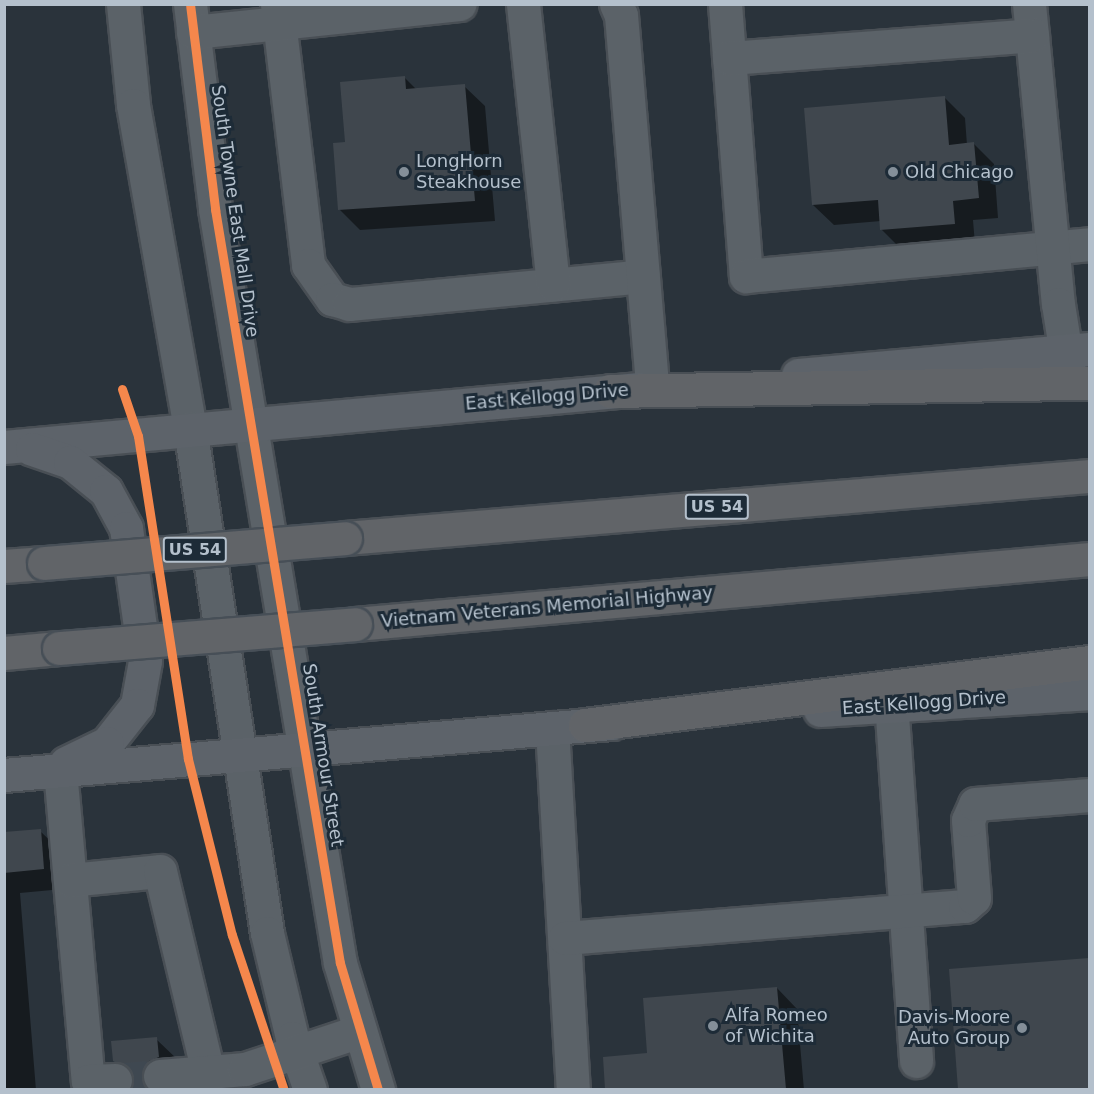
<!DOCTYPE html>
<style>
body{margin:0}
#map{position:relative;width:1094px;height:1094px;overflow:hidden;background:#2a333b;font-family:"DejaVu Sans",sans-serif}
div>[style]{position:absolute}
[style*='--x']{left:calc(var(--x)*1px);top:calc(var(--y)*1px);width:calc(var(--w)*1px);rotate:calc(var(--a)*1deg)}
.shadow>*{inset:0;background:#0007}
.building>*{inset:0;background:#40474e}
.minor-tunnel>*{height:33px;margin-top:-16.5px;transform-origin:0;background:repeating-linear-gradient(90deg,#3f4851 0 33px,transparent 0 49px)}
.roads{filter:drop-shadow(2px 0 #494f55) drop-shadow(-2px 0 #494f55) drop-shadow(0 2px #494f55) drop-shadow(0 -2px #494f55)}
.minor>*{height:33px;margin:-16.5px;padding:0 16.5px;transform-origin:16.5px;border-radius:16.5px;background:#5b6268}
.major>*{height:33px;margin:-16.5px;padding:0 16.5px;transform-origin:16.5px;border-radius:16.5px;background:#5d636a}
.highway>*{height:33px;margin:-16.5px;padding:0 16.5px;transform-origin:16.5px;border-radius:16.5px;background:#616468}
.bridges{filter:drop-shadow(2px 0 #474f57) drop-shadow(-2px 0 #474f57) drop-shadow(0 2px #474f57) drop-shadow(0 -2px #474f57)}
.highway-bridge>*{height:33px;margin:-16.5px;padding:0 16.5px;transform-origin:16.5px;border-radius:16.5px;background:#616468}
.cycleway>*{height:9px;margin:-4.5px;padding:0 4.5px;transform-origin:4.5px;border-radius:4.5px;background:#f5874c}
.dots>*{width:16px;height:16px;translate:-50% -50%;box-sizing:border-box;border:3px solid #1d2b37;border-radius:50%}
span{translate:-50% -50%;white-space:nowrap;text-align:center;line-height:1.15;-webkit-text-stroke:6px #1d2b37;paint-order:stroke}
.shield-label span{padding:2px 4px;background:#1d2b37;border:2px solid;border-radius:4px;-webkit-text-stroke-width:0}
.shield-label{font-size:16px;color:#b4c0cc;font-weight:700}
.poi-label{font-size:18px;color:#b4c0cc}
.left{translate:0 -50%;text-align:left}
.right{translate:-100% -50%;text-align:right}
.street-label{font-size:18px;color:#b4c0cc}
.frame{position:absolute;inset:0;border:6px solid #b4c0cc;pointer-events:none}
</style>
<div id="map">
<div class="shadow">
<div style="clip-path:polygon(404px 77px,417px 90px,464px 86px,485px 106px,495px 221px,360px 230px,339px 209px,347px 144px)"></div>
<div style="clip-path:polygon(945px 98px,965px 118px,967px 145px,974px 144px,994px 164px,998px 218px,973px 220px,975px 244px,902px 250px,881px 229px,881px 221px,834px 225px,813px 205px)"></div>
<div style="clip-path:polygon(40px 831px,61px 851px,63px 889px,20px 893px,36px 1090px,4px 1090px,4px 834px)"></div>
<div style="clip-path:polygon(1090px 959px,1090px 1090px,950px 1090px,960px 1089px,950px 971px)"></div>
<div style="clip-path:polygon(777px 988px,797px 1009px,804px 1090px,607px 1090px,604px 1059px,649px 1055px)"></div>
<div style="clip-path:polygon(156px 1039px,177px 1059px,163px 1090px,133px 1090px,135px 1081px,115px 1061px)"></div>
</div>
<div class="building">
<div style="clip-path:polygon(405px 76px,406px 89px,465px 84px,475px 201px,338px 210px,333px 143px,345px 142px,340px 82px)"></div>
<div style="clip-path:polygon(945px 96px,949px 145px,974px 142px,979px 198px,953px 201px,955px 224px,880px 230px,878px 200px,812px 205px,804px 108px)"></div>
<div style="clip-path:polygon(41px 829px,44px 869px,4px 873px,4px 832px)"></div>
<div style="clip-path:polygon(1089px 958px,1089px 1089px,958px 1089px,949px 969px)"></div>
<div style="clip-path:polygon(777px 987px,786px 1089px,605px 1089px,603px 1057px,647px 1053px,643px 998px)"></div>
<div style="clip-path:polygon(157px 1037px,159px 1057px,149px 1061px,141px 1077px,148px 1089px,131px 1089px,131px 1071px,113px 1061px,111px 1041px)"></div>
</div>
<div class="minor-tunnel">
<div style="--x:115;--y:1080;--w:45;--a:-5.1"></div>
</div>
<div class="roads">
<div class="minor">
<div style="--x:123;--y:4;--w:101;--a:84.3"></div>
<div style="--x:133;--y:105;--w:328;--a:80"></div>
<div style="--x:190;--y:428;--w:511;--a:81.33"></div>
<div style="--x:267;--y:933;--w:108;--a:76.6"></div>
<div style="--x:292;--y:1038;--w:55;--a:70.9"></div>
<div style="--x:190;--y:4;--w:207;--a:83"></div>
<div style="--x:215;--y:209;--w:764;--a:80.59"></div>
<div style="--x:340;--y:963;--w:133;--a:73.3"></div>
<div style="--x:277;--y:4;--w:263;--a:83.2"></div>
<div style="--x:308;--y:265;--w:42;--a:54.8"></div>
<div style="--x:332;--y:299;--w:18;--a:16"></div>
<div style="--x:349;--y:304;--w:295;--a:-5.4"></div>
<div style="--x:523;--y:4;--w:282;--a:83.9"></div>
<div style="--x:616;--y:4;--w:12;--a:66"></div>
<div style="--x:621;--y:15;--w:374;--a:85.2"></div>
<div style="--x:725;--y:4;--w:273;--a:85.6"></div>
<div style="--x:746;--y:276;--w:345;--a:-5.3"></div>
<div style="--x:1029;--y:4;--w:301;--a:84.5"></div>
<div style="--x:1058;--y:304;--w:76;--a:80.9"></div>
<div style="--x:193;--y:32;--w:268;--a:-6"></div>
<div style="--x:729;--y:58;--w:304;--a:-4.3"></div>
<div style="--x:890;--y:687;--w:375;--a:86"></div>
<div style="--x:552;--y:728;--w:363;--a:86.7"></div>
<div style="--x:60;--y:770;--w:312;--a:84.9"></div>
<div style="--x:88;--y:1081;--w:27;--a:-2"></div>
<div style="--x:70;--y:880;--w:90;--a:-5.7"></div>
<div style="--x:160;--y:871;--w:207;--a:76.6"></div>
<div style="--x:565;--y:938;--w:401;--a:-4.6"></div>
<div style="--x:965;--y:906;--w:12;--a:-42"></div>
<div style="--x:974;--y:898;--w:78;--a:-94.4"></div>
<div style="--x:968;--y:820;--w:17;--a:-66"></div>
<div style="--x:975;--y:804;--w:115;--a:-4.5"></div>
<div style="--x:160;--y:1076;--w:85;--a:-4.7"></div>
<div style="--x:245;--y:1069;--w:121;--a:-18.3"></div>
</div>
<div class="major">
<div style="--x:798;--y:375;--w:293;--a:-5.1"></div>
<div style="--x:4;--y:447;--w:638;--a:-5.22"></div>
<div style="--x:32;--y:449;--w:40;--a:18.9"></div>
<div style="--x:70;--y:462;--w:46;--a:38.9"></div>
<div style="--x:106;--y:491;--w:42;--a:61.6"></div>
<div style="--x:126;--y:528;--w:134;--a:81.9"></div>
<div style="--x:145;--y:661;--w:45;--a:100.3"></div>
<div style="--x:137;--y:705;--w:48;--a:128.3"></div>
<div style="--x:107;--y:743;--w:46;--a:154"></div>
<div style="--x:820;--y:710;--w:271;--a:-3.6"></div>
<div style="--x:4;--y:775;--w:610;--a:-4.89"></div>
</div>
<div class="highway">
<div style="--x:610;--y:391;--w:480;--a:-1"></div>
<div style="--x:345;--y:538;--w:748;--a:-4.76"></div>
<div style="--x:4;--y:566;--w:40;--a:-4.3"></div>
<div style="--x:355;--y:624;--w:738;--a:-5.05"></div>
<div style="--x:4;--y:653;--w:55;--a:-5.2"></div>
<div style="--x:585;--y:725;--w:509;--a:-7.11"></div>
</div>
</div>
<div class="bridges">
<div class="highway-bridge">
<div style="--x:44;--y:563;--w:302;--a:-4.7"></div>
<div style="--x:59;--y:648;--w:297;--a:-4.6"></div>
</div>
</div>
<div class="cycleway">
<div style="--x:190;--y:4;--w:207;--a:83"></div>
<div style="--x:215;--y:209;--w:764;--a:80.59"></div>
<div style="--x:340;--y:963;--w:133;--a:73.3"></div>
<div style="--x:122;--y:389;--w:50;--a:71.2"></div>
<div style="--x:138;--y:436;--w:327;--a:81.2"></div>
<div style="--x:188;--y:759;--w:181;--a:76"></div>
<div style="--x:232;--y:935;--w:163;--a:71.5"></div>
</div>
<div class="dots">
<div style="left:404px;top:172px;background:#848f99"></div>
<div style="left:893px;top:172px;background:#848f99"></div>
<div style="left:713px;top:1026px;background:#848f99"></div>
<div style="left:1022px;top:1028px;background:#848f99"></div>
</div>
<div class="shield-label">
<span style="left:717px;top:507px">US 54</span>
<span style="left:195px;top:550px">US 54</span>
</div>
<div class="poi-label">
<span class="left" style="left:416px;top:172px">LongHorn<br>Steakhouse</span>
<span class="left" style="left:905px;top:172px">Old Chicago</span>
<span class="left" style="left:725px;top:1026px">Alfa Romeo<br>of Wichita</span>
<span class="right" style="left:1010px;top:1028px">Davis-Moore<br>Auto Group</span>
</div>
<div class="street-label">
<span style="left:235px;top:211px;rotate:82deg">South Towne East Mall Drive</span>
<span style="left:547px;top:397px;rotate:-5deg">East Kellogg Drive</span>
<span style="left:547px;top:607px;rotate:-5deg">Vietnam Veterans Memorial Highway</span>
<span style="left:924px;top:703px;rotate:-4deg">East Kellogg Drive</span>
<span style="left:323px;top:755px;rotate:81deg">South Armour Street</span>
</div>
<div class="frame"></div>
</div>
